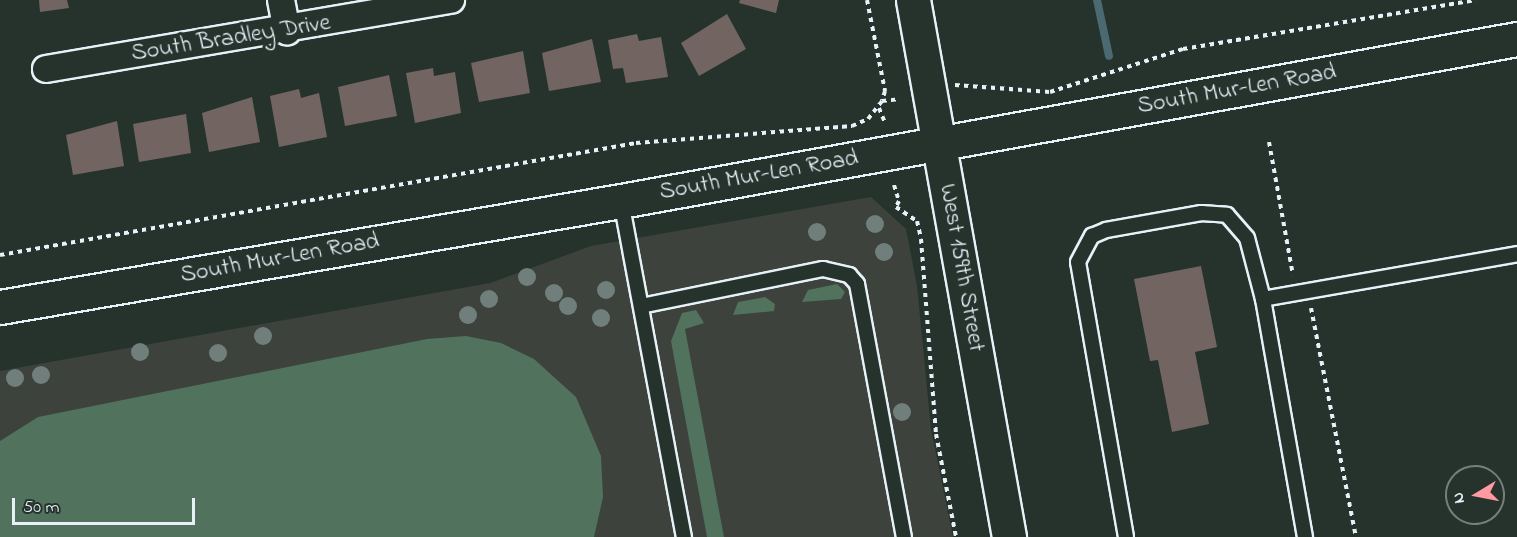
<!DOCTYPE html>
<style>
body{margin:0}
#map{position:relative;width:1517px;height:537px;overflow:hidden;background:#26332d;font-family:"Indie Flower",sans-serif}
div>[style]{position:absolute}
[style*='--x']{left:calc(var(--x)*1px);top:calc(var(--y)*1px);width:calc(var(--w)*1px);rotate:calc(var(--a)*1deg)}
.built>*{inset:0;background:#3d423d}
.green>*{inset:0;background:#51725c}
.stream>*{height:8px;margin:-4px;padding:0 4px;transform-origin:4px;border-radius:4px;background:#4a6971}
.building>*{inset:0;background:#726561}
.path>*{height:4px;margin-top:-2px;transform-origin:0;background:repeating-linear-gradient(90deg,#e8f1f8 0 4.5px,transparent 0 9px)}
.roads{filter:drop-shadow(2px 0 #e8f1f8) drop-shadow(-2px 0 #e8f1f8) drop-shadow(0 2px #e8f1f8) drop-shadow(0 -2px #e8f1f8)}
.service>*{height:14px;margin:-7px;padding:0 7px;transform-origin:7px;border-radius:7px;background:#26332d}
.minor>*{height:26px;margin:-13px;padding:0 13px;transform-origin:13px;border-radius:13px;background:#26332d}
.secondary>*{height:33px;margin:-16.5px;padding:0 16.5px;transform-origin:16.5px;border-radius:16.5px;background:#26332d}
.trees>*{width:18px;height:18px;margin:-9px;border-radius:50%;background:#707f7b}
span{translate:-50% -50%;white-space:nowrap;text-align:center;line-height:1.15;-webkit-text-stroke:6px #26332d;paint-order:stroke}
.street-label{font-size:24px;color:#e8f1f8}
.north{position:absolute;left:1445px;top:465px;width:60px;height:60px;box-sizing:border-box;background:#26332d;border:2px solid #747f7e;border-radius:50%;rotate:260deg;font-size:16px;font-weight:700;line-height:24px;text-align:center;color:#e8f1f8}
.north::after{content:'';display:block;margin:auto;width:21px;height:27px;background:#ff9aa2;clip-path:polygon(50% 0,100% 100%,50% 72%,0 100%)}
.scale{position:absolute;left:12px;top:498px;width:183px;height:27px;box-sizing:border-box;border:3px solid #e8f1f8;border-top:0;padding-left:8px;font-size:18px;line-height:21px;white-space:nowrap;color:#e8f1f8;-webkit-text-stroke:4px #26332d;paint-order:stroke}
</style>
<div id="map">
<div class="built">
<div style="clip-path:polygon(871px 197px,906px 229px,917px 286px,931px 429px,953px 537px,0 537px,0 371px,490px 283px,591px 246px)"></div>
</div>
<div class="green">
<div style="clip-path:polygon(837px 284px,845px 292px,841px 299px,802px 302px,808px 290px)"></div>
<div style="clip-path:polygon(765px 297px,775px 304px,774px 311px,733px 315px,738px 302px)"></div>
<div style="clip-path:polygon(696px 310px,704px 323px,685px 329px,724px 537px,707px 537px,671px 341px,682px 313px)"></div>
<div style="clip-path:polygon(466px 336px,501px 343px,534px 359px,576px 397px,601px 456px,603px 497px,594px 537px,0 537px,0 441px,38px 417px,427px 339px)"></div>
</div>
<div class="stream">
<div style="--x:1097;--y:0;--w:57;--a:77.9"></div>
</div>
<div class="building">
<div style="clip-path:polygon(39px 0,67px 0,69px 8px,40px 12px)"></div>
<div style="clip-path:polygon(740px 0,779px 0,776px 13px,739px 3px)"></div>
<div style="clip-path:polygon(727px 14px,746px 49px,699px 76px,681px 43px)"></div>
<div style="clip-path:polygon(637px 34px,639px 41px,661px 37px,668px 77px,626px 83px,623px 68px,613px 69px,608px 40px)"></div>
<div style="clip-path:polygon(592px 39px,601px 82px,549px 91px,542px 53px)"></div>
<div style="clip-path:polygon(523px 51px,530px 93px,479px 102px,471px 63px)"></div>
<div style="clip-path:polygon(433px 68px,434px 76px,455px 72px,461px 113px,415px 123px,406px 73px)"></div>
<div style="clip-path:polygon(389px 75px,397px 116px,345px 126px,338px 87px)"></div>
<div style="clip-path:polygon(299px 89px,301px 98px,319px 93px,327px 137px,279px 147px,270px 96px)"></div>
<div style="clip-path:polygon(252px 97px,260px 142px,209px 152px,202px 113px)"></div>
<div style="clip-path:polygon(186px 114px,191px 153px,139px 162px,133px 124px)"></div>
<div style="clip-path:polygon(117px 121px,124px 166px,73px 175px,66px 135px)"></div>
<div style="clip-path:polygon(1201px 266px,1217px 347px,1195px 352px,1209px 424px,1172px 432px,1158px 360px,1150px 361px,1134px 279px)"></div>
</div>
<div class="path">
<div style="--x:867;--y:0;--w:93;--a:78.8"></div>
<div style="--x:885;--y:91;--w:10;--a:107"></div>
<div style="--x:955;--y:85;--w:95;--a:4.2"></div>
<div style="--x:1050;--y:92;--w:140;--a:-17.9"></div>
<div style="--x:1183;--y:49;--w:297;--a:-9.5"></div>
<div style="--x:879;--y:108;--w:16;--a:68"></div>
<div style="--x:1269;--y:142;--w:135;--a:79.8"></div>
<div style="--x:894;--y:185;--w:17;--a:73"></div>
<div style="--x:899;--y:201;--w:7;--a:117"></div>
<div style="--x:896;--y:207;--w:25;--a:34"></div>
<div style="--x:917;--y:221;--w:18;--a:77"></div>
<div style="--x:921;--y:239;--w:196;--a:85.6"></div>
<div style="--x:936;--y:434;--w:105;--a:79"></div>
<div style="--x:0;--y:255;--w:646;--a:-9.99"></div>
<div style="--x:636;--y:143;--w:217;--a:-4.5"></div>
<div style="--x:852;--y:126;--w:17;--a:-24"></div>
<div style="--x:868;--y:119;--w:23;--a:-52"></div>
<div style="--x:882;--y:101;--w:18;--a:-6"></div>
<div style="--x:1311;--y:308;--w:233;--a:78.9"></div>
</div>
<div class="roads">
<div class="service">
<div style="--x:621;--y:201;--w:342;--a:79.4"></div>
<div style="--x:1263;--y:299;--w:258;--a:-10"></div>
<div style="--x:641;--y:306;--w:186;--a:-11.5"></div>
<div style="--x:823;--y:269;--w:27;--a:13"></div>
<div style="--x:849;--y:275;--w:12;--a:48"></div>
<div style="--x:857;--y:284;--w:257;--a:79.5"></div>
<div style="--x:1126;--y:537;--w:279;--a:-99.9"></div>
<div style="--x:1078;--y:262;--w:30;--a:-62"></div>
<div style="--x:1092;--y:236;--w:15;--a:-23"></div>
<div style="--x:1106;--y:230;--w:97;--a:-10.1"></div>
<div style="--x:1201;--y:213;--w:26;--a:4"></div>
<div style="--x:1227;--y:215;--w:30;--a:49"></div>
<div style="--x:1247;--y:238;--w:63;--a:75.3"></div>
<div style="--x:1263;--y:299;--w:242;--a:80"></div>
</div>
<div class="minor">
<div style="--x:281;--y:0;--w:32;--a:79"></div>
<div style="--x:46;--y:69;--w:411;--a:-9.7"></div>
</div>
<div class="secondary">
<div style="--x:913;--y:0;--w:546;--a:79.86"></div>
<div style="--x:0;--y:307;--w:630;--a:-9.69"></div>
<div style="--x:621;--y:201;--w:911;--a:-10.25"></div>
</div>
</div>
<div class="trees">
<div style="left:875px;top:224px"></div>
<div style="left:817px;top:232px"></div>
<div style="left:884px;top:252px"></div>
<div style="left:527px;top:277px"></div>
<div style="left:606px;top:290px"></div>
<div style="left:554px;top:293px"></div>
<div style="left:489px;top:299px"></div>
<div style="left:568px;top:306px"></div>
<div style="left:468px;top:315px"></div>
<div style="left:601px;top:318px"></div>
<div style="left:263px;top:336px"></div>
<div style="left:140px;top:352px"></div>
<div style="left:218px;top:353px"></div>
<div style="left:41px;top:375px"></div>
<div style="left:15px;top:378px"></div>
<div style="left:902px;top:412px"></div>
</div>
<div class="street-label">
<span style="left:231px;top:39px;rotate:-9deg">South Bradley Drive</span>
<span style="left:1237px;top:90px;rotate:-10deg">South Mur-Len Road</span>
<span style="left:759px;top:176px;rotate:-10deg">South Mur-Len Road</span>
<span style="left:280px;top:259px;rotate:-10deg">South Mur-Len Road</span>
<span style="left:961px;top:268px;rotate:80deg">West 159th Street</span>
</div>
<div class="north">N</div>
<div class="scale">50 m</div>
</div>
